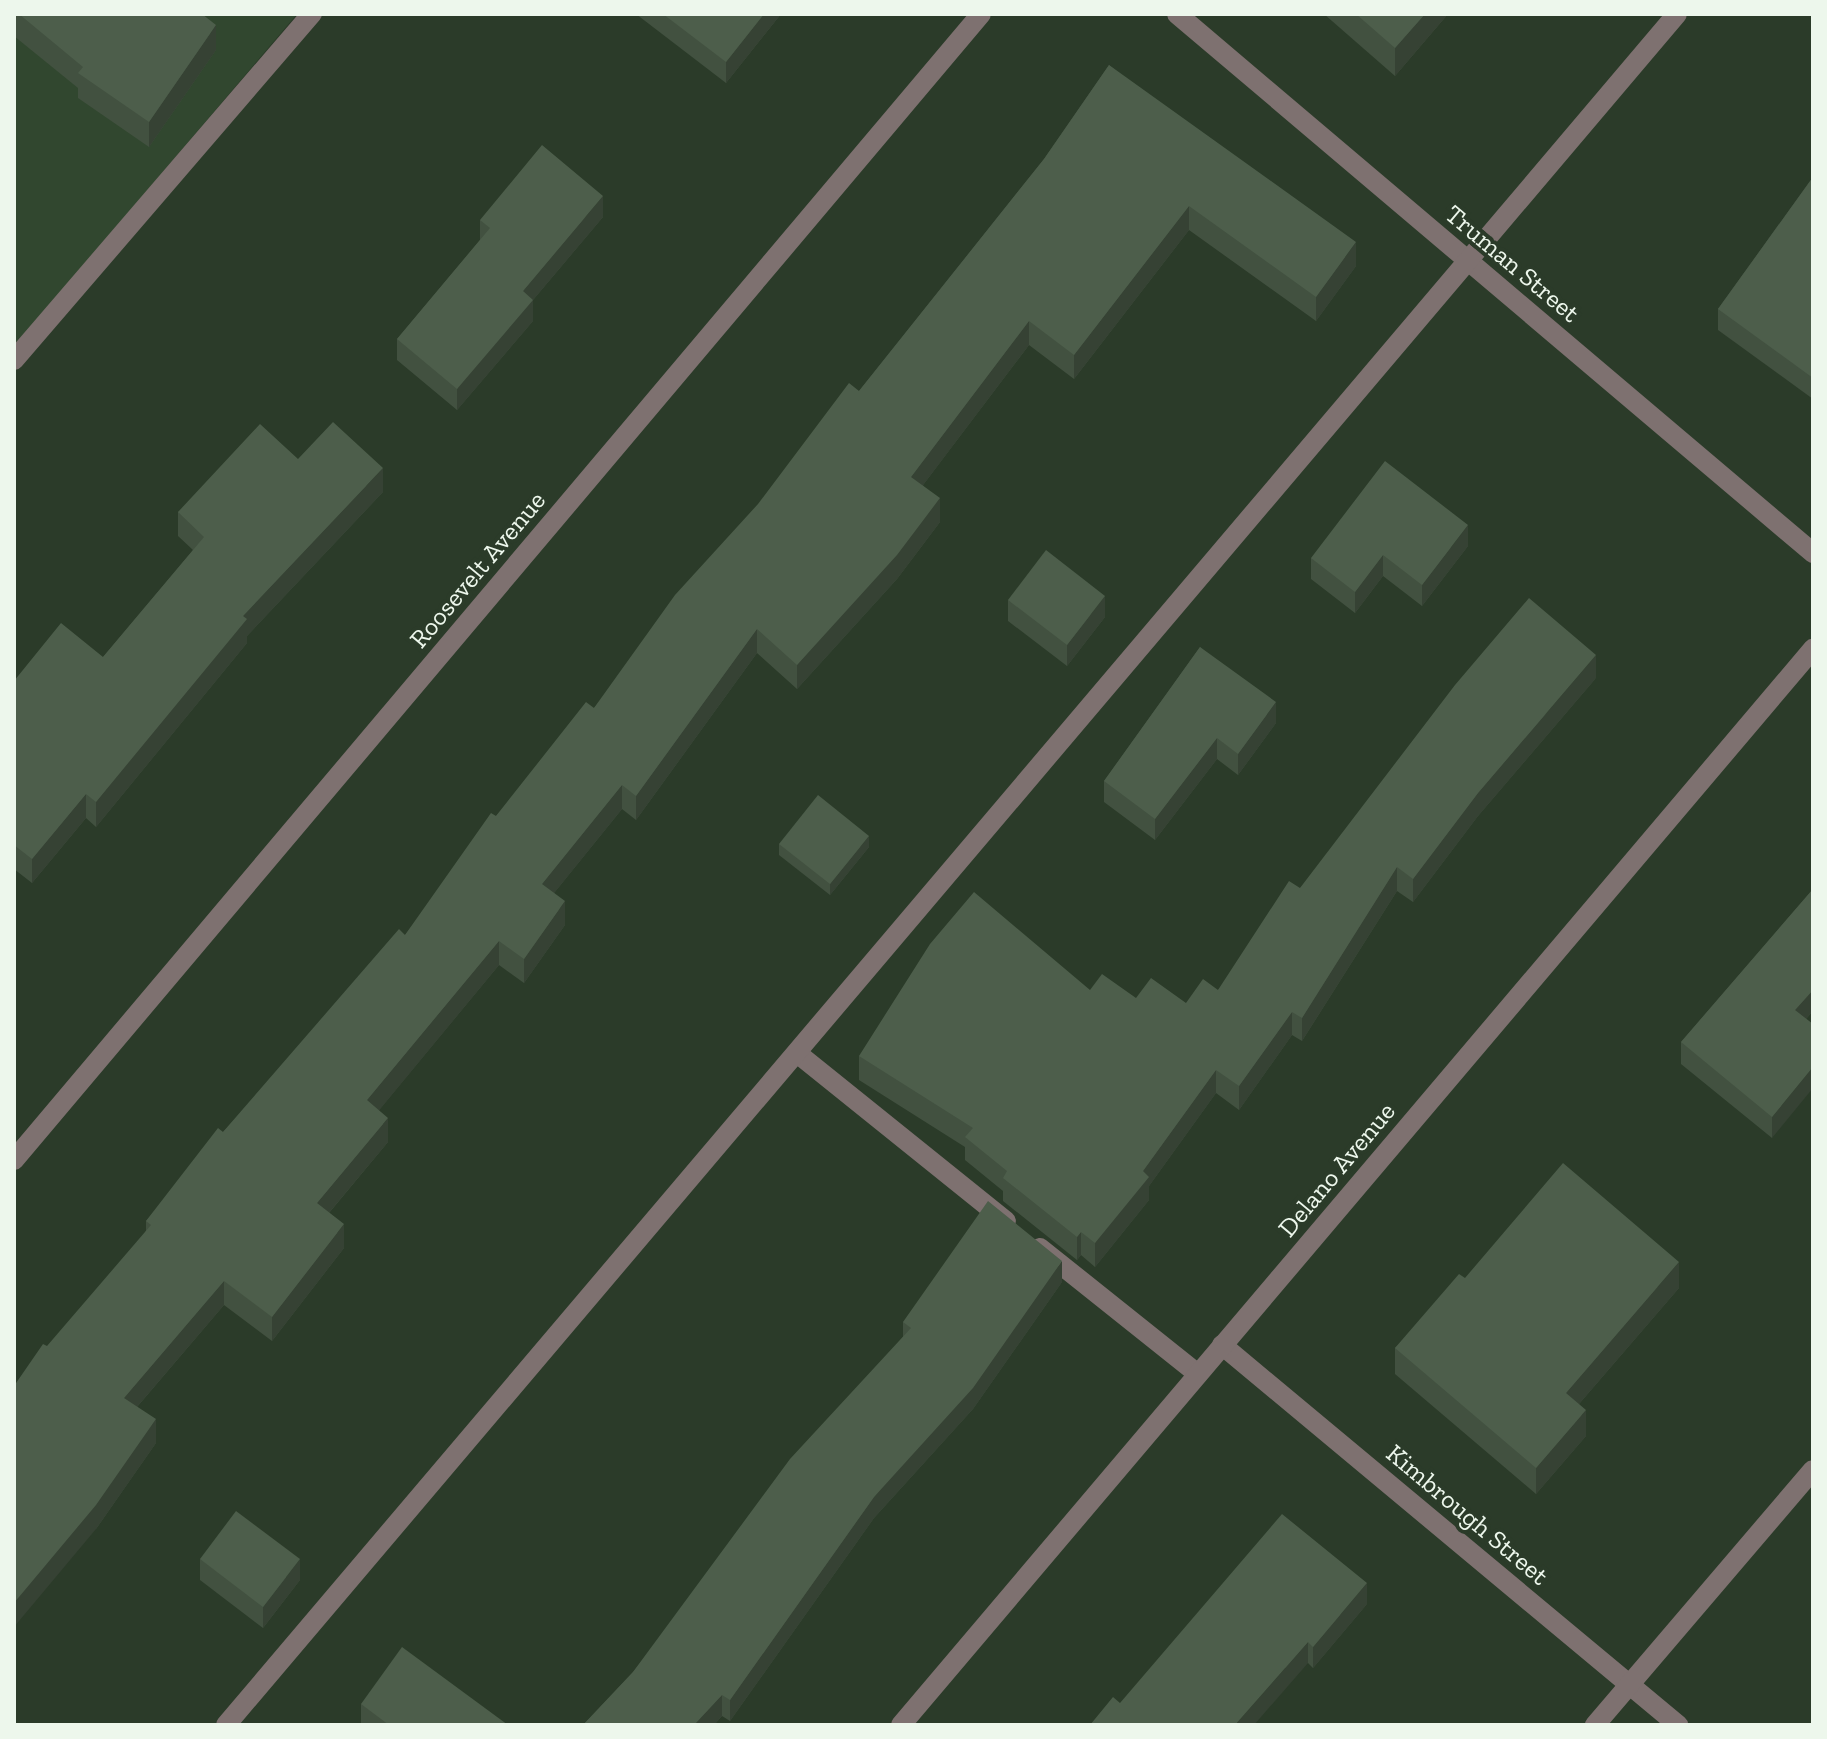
<!DOCTYPE html>
<style>
body{margin:0}
#map{position:relative;width:1827px;height:1739px;overflow:hidden;background:#2b3b29;font-family:"Zilla Slab",serif}
div>[style]{position:absolute}
[style*='--x']{left:calc(var(--x)*1px);top:calc(var(--y)*1px);width:calc(var(--w)*1px);rotate:calc(var(--a)*1deg)}
.built>*{inset:0;background:#31472f}
.minor>*{height:20px;margin:-10px;padding:0 10px;transform-origin:10px;border-radius:10px;background:#7e7170}
.wall>*{inset:0;background:#425140}
.shaded-wall>*{inset:0;background:#364234}
.building>*{inset:0;background:#4d5e4b}
span{translate:-50% -50%;white-space:nowrap;text-align:center;line-height:1.15;-webkit-text-stroke:8px #2b3b29;paint-order:stroke}
.street-label{font-size:26px;color:#edf7ec}
.frame{position:absolute;inset:0;border:16px solid #edf7ec;pointer-events:none}
</style>
<div id="map">
<div class="built">
<div style="clip-path:polygon(14px 14px,297px 14px,14px 347px)"></div>
</div>
<div class="minor">
<div style="--x:1177;--y:14;--w:834;--a:40.28"></div>
<div style="--x:14;--y:360;--w:457;--a:-49.3"></div>
<div style="--x:797;--y:1053;--w:268;--a:38.8"></div>
<div style="--x:14;--y:1160;--w:1499;--a:-49.84"></div>
<div style="--x:1040;--y:1248;--w:202;--a:38.6"></div>
<div style="--x:1222;--y:1345;--w:594;--a:39.81"></div>
<div style="--x:226;--y:1725;--w:2243;--a:-49.7"></div>
<div style="--x:901;--y:1725;--w:1411;--a:-49.72"></div>
<div style="--x:1595;--y:1725;--w:335;--a:-49.5"></div>
</div>
<div class="wall">
<div style="clip-path:polygon(14px 14px,202px 14px,216px 50px,149px 147px,78px 98px,78px 88px,14px 36px)"></div>
<div style="clip-path:polygon(636px 14px,781px 14px,726px 83px)"></div>
<div style="clip-path:polygon(1324px 14px,1448px 14px,1395px 76px)"></div>
<div style="clip-path:polygon(1109px 65px,1356px 266px,1316px 321px,1189px 230px,1074px 379px,1029px 345px,923px 485px,940px 522px,897px 579px,797px 689px,757px 653px,636px 820px,622px 809px,554px 893px,565px 925px,524px 983px,499px 965px,379px 1110px,388px 1142px,329px 1213px,344px 1248px,272px 1341px,224px 1305px,137px 1407px,156px 1443px,96px 1529px,146px 1230px,146px 1221px,223px 1132px,405px 935px,496px 816px,594px 708px,859px 391px,1044px 159px)"></div>
<div style="clip-path:polygon(1813px 177px,1813px 399px,1718px 330px,1718px 309px)"></div>
<div style="clip-path:polygon(603px 217px,533px 300px,533px 321px,457px 410px,397px 360px,397px 339px,480px 240px,480px 220px)"></div>
<div style="clip-path:polygon(298px 459px,383px 492px,247px 636px,247px 643px,96px 827px,86px 818px,32px 883px,14px 869px,14px 681px,103px 657px,193px 550px,178px 536px,178px 512px)"></div>
<div style="clip-path:polygon(1468px 546px,1422px 606px,1383px 576px,1355px 613px,1311px 579px,1311px 558px)"></div>
<div style="clip-path:polygon(1008px 600px,1105px 617px,1067px 666px,1008px 621px)"></div>
<div style="clip-path:polygon(1200px 647px,1276px 723px,1238px 775px,1217px 759px,1155px 840px,1104px 802px,1104px 781px)"></div>
<div style="clip-path:polygon(1596px 678px,1478px 816px,1413px 902px,1397px 891px,1302px 1041px,1292px 1035px,1239px 1110px,1216px 1093px,1149px 1186px,1149px 1200px,1095px 1267px,1081px 1255px,1077px 1260px,1003px 1201px,1003px 1191px,965px 1160px,965px 1147px,859px 1080px,859px 1056px,1090px 990px,1136px 998px,1186px 1003px,1218px 990px,1300px 888px)"></div>
<div style="clip-path:polygon(779px 844px,869px 847px,830px 895px,779px 855px)"></div>
<div style="clip-path:polygon(1813px 889px,1813px 1011px,1806px 1019px,1772px 1138px,1681px 1064px,1681px 1042px)"></div>
<div style="clip-path:polygon(1465px 1278px,1679px 1288px,1579px 1404px,1586px 1436px,1536px 1494px,1395px 1374px,1395px 1348px)"></div>
<div style="clip-path:polygon(1062px 1282px,973px 1409px,874px 1518px,730px 1721px,722px 1716px,714px 1725px,583px 1725px,633px 1672px,903px 1337px,903px 1322px)"></div>
<div style="clip-path:polygon(200px 1559px,300px 1580px,263px 1628px,200px 1580px)"></div>
<div style="clip-path:polygon(1367px 1604px,1313px 1668px,1308px 1663px,1120px 1703px)"></div>
<div style="clip-path:polygon(361px 1704px,508px 1725px,361px 1725px)"></div>
</div>
<div class="shaded-wall">
<div style="clip-path:polygon(764px 14px,781px 14px,726px 83px,726px 62px)"></div>
<div style="clip-path:polygon(1425px 14px,1448px 14px,1395px 76px,1395px 48px)"></div>
<div style="clip-path:polygon(216px 25px,216px 50px,149px 147px,149px 122px)"></div>
<div style="clip-path:polygon(603px 196px,603px 217px,533px 300px,533px 321px,457px 410px,457px 389px,523px 291px)"></div>
<div style="clip-path:polygon(1189px 206px,1189px 230px,1074px 379px,1074px 355px)"></div>
<div style="clip-path:polygon(1356px 242px,1356px 266px,1316px 321px,1316px 297px)"></div>
<div style="clip-path:polygon(1029px 321px,1029px 345px,911px 501px,911px 477px)"></div>
<div style="clip-path:polygon(383px 468px,383px 492px,247px 636px,247px 643px,96px 827px,96px 802px,243px 616px)"></div>
<div style="clip-path:polygon(940px 498px,940px 522px,897px 579px,797px 689px,797px 665px)"></div>
<div style="clip-path:polygon(1468px 525px,1468px 546px,1422px 606px,1422px 585px)"></div>
<div style="clip-path:polygon(1383px 555px,1383px 576px,1355px 613px,1355px 592px)"></div>
<div style="clip-path:polygon(1105px 596px,1105px 617px,1067px 666px,1067px 645px)"></div>
<div style="clip-path:polygon(757px 629px,757px 653px,636px 820px,636px 796px)"></div>
<div style="clip-path:polygon(1596px 655px,1596px 678px,1478px 816px,1413px 902px,1413px 879px,1478px 793px)"></div>
<div style="clip-path:polygon(1276px 702px,1276px 723px,1238px 775px,1238px 754px)"></div>
<div style="clip-path:polygon(1217px 738px,1217px 759px,1155px 840px,1155px 819px)"></div>
<div style="clip-path:polygon(622px 785px,622px 809px,542px 908px,542px 884px)"></div>
<div style="clip-path:polygon(86px 794px,86px 818px,32px 883px,32px 859px)"></div>
<div style="clip-path:polygon(869px 836px,869px 847px,830px 895px,830px 884px)"></div>
<div style="clip-path:polygon(1397px 867px,1397px 891px,1302px 1041px,1302px 1018px)"></div>
<div style="clip-path:polygon(565px 901px,565px 925px,524px 983px,524px 959px)"></div>
<div style="clip-path:polygon(499px 941px,499px 965px,367px 1125px,367px 1100px)"></div>
<div style="clip-path:polygon(1813px 990px,1813px 1011px,1795px 1031px,1795px 1010px)"></div>
<div style="clip-path:polygon(1292px 1012px,1292px 1035px,1239px 1110px,1239px 1086px)"></div>
<div style="clip-path:polygon(1813px 1067px,1813px 1088px,1772px 1138px,1772px 1117px)"></div>
<div style="clip-path:polygon(1216px 1070px,1216px 1093px,1149px 1186px,1149px 1200px,1095px 1267px,1095px 1243px,1143px 1171px)"></div>
<div style="clip-path:polygon(388px 1118px,388px 1142px,317px 1227px,317px 1203px)"></div>
<div style="clip-path:polygon(344px 1224px,344px 1248px,272px 1341px,272px 1317px)"></div>
<div style="clip-path:polygon(1081px 1232px,1081px 1255px,1077px 1260px,1077px 1237px)"></div>
<div style="clip-path:polygon(1062px 1261px,1062px 1282px,973px 1409px,874px 1518px,730px 1721px,730px 1700px,874px 1497px)"></div>
<div style="clip-path:polygon(1679px 1262px,1679px 1288px,1566px 1419px,1566px 1393px)"></div>
<div style="clip-path:polygon(224px 1281px,224px 1305px,124px 1422px,124px 1398px)"></div>
<div style="clip-path:polygon(1586px 1410px,1586px 1436px,1536px 1494px,1536px 1468px)"></div>
<div style="clip-path:polygon(156px 1419px,156px 1443px,96px 1529px,14px 1627px,14px 1603px)"></div>
<div style="clip-path:polygon(300px 1559px,300px 1580px,263px 1628px,263px 1607px)"></div>
<div style="clip-path:polygon(1367px 1583px,1367px 1604px,1313px 1668px,1313px 1647px)"></div>
<div style="clip-path:polygon(1308px 1642px,1308px 1663px,1254px 1725px,1235px 1725px)"></div>
<div style="clip-path:polygon(722px 1695px,722px 1716px,714px 1725px,694px 1725px)"></div>
</div>
<div class="building">
<div style="clip-path:polygon(19px 14px,202px 14px,216px 25px,149px 122px,78px 73px,83px 67px)"></div>
<div style="clip-path:polygon(663px 14px,764px 14px,726px 62px)"></div>
<div style="clip-path:polygon(1356px 14px,1425px 14px,1395px 48px)"></div>
<div style="clip-path:polygon(1109px 65px,1356px 242px,1316px 297px,1189px 206px,1074px 355px,1029px 321px,911px 477px,940px 498px,897px 555px,797px 665px,757px 629px,636px 796px,622px 785px,542px 884px,565px 901px,524px 959px,499px 941px,367px 1100px,388px 1118px,317px 1203px,344px 1224px,272px 1317px,224px 1281px,124px 1398px,156px 1419px,96px 1505px,14px 1603px,14px 1386px,43px 1344px,47px 1346px,151px 1225px,146px 1221px,218px 1128px,223px 1132px,399px 929px,405px 935px,491px 813px,496px 816px,586px 702px,594px 708px,675px 595px,758px 504px,849px 383px,859px 391px,1044px 159px)"></div>
<div style="clip-path:polygon(542px 145px,603px 196px,523px 291px,533px 300px,457px 389px,397px 339px,490px 228px,480px 220px)"></div>
<div style="clip-path:polygon(1813px 177px,1813px 378px,1718px 309px)"></div>
<div style="clip-path:polygon(333px 422px,383px 468px,243px 616px,247px 619px,96px 802px,86px 794px,32px 859px,14px 845px,14px 681px,61px 623px,103px 657px,204px 537px,178px 512px,260px 424px,298px 459px)"></div>
<div style="clip-path:polygon(1385px 461px,1468px 525px,1422px 585px,1383px 555px,1355px 592px,1311px 558px)"></div>
<div style="clip-path:polygon(1046px 550px,1105px 596px,1067px 645px,1008px 600px)"></div>
<div style="clip-path:polygon(1529px 598px,1596px 655px,1478px 793px,1413px 879px,1397px 867px,1302px 1018px,1292px 1012px,1239px 1086px,1216px 1070px,1143px 1171px,1149px 1177px,1095px 1243px,1081px 1232px,1077px 1237px,1003px 1178px,1007px 1171px,965px 1137px,973px 1128px,859px 1056px,930px 944px,974px 892px,1090px 990px,1102px 974px,1136px 998px,1151px 978px,1186px 1003px,1203px 979px,1218px 990px,1289px 881px,1300px 888px,1455px 685px)"></div>
<div style="clip-path:polygon(1200px 647px,1276px 702px,1238px 754px,1217px 738px,1155px 819px,1104px 781px)"></div>
<div style="clip-path:polygon(818px 795px,869px 836px,830px 884px,779px 844px)"></div>
<div style="clip-path:polygon(1813px 889px,1813px 990px,1795px 1010px,1813px 1024px,1813px 1067px,1772px 1117px,1681px 1042px)"></div>
<div style="clip-path:polygon(1563px 1163px,1679px 1262px,1566px 1393px,1586px 1410px,1536px 1468px,1395px 1348px,1459px 1274px,1465px 1278px)"></div>
<div style="clip-path:polygon(988px 1201px,1062px 1261px,973px 1388px,874px 1497px,730px 1700px,722px 1695px,694px 1725px,583px 1725px,633px 1672px,790px 1459px,911px 1328px,903px 1322px)"></div>
<div style="clip-path:polygon(236px 1511px,300px 1559px,263px 1607px,200px 1559px)"></div>
<div style="clip-path:polygon(1282px 1514px,1367px 1583px,1313px 1647px,1308px 1642px,1235px 1725px,1090px 1725px,1113px 1697px,1120px 1703px)"></div>
<div style="clip-path:polygon(402px 1647px,508px 1725px,389px 1725px,361px 1704px)"></div>
</div>
<div class="street-label">
<span style="left:1512px;top:264px;rotate:40deg">Truman Street</span>
<span style="left:478px;top:570px;rotate:-50deg">Roosevelt Avenue</span>
<span style="left:1337px;top:1170px;rotate:-50deg">Delano Avenue</span>
<span style="left:1467px;top:1515px;rotate:40deg">Kimbrough Street</span>
</div>
<div class="frame"></div>
</div>
